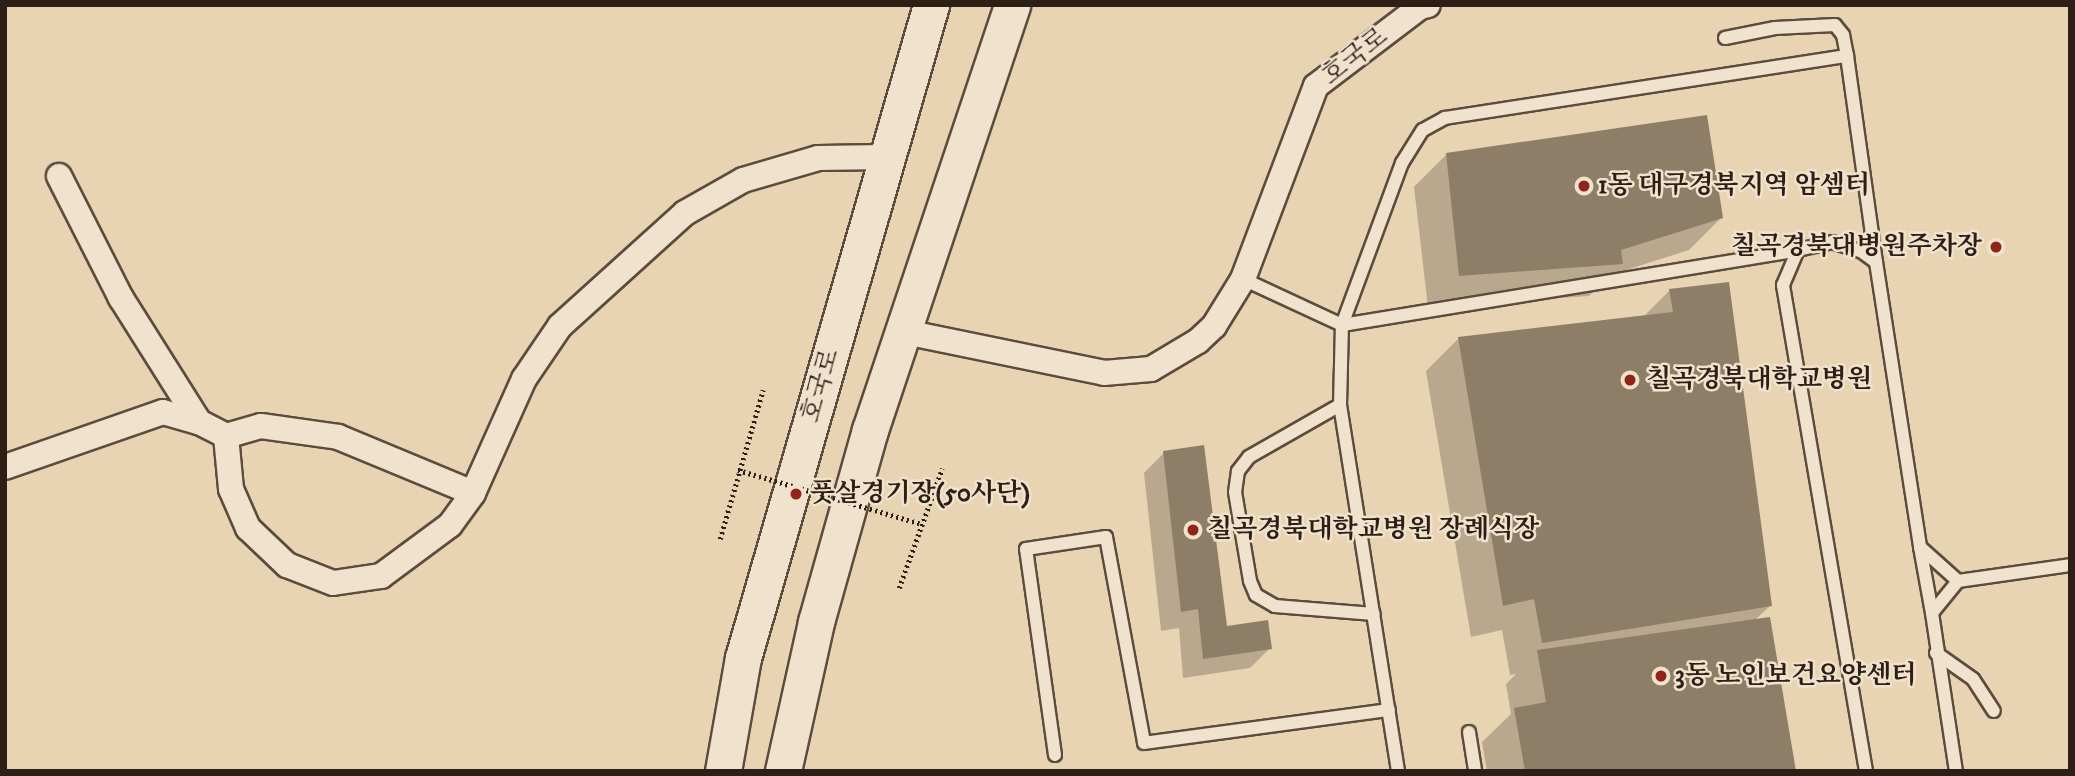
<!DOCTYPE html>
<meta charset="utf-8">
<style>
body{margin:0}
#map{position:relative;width:2075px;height:776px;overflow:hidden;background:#e8d3b2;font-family:"IM FELL DW Pica","Noto Serif KR",serif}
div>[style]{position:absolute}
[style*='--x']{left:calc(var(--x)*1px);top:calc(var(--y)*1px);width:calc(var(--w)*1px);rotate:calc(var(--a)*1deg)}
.shadow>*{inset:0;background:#0003}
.building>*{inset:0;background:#8e7d67}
.path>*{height:4.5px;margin-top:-2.25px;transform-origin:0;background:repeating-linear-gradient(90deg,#2d1f16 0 2px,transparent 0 5.5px)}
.roads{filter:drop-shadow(2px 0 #5c4c3d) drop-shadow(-2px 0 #5c4c3d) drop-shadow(0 2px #5c4c3d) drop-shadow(0 -2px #5c4c3d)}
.service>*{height:12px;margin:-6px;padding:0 6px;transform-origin:6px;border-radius:6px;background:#f0e2cd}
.minor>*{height:24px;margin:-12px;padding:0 12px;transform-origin:12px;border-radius:12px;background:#f0e2cd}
.secondary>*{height:35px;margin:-17.5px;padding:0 17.5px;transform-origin:17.5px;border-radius:17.5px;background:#f0e2cd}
.path-bridge>*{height:4.5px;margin-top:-2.25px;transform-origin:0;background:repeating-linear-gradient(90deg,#2d1f16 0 2px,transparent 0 5.5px)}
.dots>*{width:19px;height:19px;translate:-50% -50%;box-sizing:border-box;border:4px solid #f0e2cd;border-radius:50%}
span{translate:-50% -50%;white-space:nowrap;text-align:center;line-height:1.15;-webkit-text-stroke:5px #f0e2cd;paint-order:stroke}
.street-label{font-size:26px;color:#2d1f16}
.poi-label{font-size:26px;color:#2d1f16;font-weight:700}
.left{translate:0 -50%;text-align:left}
.right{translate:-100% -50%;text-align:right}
.frame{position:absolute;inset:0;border:7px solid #2d1f16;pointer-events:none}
</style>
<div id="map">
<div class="shadow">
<div style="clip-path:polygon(1446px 155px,1721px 218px,1689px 250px,1610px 275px,1589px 296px,1428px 307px,1414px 187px)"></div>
<div style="clip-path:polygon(1670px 290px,1770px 606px,1755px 620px,1794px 771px,1487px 771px,1482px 742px,1511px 714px,1506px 684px,1516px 674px,1510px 675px,1502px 630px,1471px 637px,1426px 371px,1459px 338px,1643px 317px)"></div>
<div style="clip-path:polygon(1164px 453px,1226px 627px,1270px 648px,1250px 668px,1183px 678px,1179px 628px,1161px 631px,1144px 473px)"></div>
</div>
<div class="building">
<div style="clip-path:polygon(1707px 115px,1723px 218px,1621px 250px,1623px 264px,1459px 276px,1446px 153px)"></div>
<div style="clip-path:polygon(1729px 282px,1772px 606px,1542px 643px,1534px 599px,1503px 606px,1458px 337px,1673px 312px,1669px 289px)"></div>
<div style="clip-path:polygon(1204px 445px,1227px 626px,1268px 620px,1272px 649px,1203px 659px,1198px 609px,1181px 612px,1163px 451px)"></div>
<div style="clip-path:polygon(1770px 617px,1796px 771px,1525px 771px,1514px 708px,1546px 702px,1537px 650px)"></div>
</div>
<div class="path">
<div style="--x:720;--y:539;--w:155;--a:-73.9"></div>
<div style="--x:899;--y:588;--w:127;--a:-70.1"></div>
</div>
<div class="roads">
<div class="service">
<div style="--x:1725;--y:38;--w:51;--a:-11.3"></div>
<div style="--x:1775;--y:28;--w:60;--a:-2.9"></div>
<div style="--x:1835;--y:25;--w:13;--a:51"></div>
<div style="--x:1843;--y:35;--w:21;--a:79"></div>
<div style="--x:1243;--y:279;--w:109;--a:24.9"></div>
<div style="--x:1342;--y:325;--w:173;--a:-69.7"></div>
<div style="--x:1402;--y:163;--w:39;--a:-58"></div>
<div style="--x:1423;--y:130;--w:25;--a:-29"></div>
<div style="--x:1445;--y:118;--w:407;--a:-8.8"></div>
<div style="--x:1847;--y:56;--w:208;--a:82"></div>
<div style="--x:1340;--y:405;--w:105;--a:150.3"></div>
<div style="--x:1249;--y:457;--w:18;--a:128"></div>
<div style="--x:1238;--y:471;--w:21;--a:98"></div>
<div style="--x:1235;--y:492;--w:90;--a:80.4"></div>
<div style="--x:1250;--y:581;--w:15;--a:67"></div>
<div style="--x:1256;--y:595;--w:22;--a:30"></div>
<div style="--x:1275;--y:606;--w:99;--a:4.6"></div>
<div style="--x:1920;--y:547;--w:67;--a:79.7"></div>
<div style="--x:1958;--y:581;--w:113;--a:-8.1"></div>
<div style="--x:1936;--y:653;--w:45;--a:35.1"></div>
<div style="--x:1973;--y:679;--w:38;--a:57"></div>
<div style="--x:1469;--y:732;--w:39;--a:81"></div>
<div style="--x:1055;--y:755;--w:208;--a:-98"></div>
<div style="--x:1026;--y:549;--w:81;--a:-8.5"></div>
<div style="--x:1106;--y:537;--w:209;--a:79.5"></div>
<div style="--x:1144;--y:743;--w:247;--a:-7.7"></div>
<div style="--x:1398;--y:771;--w:371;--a:-99"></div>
<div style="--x:1340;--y:405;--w:80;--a:-88.6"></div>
<div style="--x:1342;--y:325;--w:462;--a:-9.3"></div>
<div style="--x:1866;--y:771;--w:493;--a:-99.7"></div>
<div style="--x:1783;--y:285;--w:38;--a:-67"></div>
<div style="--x:1798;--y:250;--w:35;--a:-13"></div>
<div style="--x:1832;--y:242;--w:32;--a:18"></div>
<div style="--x:1862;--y:252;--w:17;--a:36"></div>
<div style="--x:1876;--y:262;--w:288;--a:81.2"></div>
<div style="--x:1920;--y:547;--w:51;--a:41.8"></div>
<div style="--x:1958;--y:581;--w:41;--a:129.1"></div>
<div style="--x:1932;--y:613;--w:160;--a:81.4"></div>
</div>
<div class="minor">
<div style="--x:59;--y:176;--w:137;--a:63.1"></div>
<div style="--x:121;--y:298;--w:146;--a:57.8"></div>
<div style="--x:905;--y:332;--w:203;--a:11.6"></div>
<div style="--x:1104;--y:373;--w:47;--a:-4.9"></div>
<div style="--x:1151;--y:369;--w:55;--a:-30.8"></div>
<div style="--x:1198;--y:341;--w:22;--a:-43"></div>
<div style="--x:1214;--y:326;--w:55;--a:-58.3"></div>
<div style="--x:1243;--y:279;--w:206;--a:-69.3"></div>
<div style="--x:1316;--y:86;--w:131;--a:-37.2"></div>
<div style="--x:1420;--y:7;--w:8;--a:-14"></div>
<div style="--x:226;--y:436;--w:53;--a:84.6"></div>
<div style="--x:231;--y:489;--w:43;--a:66.4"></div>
<div style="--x:248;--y:528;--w:54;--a:43.5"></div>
<div style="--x:287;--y:565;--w:49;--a:21.4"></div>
<div style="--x:333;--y:583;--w:49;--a:-8.3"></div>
<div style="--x:381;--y:576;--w:86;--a:-36.5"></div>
<div style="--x:450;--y:525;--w:39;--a:-54"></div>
<div style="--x:473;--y:493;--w:125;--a:-65.9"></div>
<div style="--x:524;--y:379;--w:64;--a:-55.8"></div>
<div style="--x:560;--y:326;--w:169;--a:-42.1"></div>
<div style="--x:685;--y:213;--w:67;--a:-29.6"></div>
<div style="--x:743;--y:180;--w:78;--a:-16.3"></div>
<div style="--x:818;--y:158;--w:68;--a:-0.8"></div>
<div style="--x:5;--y:467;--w:167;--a:-19.2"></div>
<div style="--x:163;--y:412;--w:37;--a:16"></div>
<div style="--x:199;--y:422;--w:30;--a:27"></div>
<div style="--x:226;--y:436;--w:36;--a:-16"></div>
<div style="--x:261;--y:426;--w:78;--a:8.1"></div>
<div style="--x:338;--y:437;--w:146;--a:22.5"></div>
</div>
<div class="secondary">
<div style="--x:723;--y:771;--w:115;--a:-80"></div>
<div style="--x:743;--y:658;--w:680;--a:-73.94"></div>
<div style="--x:783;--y:771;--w:153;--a:-77.5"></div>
<div style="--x:816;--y:622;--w:199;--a:-74.3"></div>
<div style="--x:870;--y:430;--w:448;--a:-71.5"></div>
</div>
</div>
<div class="path-bridge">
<div style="--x:738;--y:470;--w:192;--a:16.4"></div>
</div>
<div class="dots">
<div style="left:1584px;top:186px;background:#8f2418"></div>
<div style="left:1996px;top:247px;background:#8f2418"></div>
<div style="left:1630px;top:380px;background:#8f2418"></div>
<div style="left:796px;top:494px;background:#8f2418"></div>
<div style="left:1193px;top:530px;background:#8f2418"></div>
<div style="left:1661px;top:676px;background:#8f2418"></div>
</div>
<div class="street-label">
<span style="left:1355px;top:57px;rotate:-38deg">호국로</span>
<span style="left:821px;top:386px;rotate:-74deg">호국로</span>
</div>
<div class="poi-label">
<span class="left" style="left:1598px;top:186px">1동 대구경북지역 암셈터</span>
<span class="right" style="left:1982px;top:247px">칠곡경북대병원주차장</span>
<span class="left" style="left:1646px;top:380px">칠곡경북대학교병원</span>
<span class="left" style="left:810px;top:494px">풋살경기장(50사단)</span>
<span class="left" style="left:1207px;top:530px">칠곡경북대학교병원 장례식장</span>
<span class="left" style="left:1675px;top:676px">3동 노인보건요양센터</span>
</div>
<div class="frame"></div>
</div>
